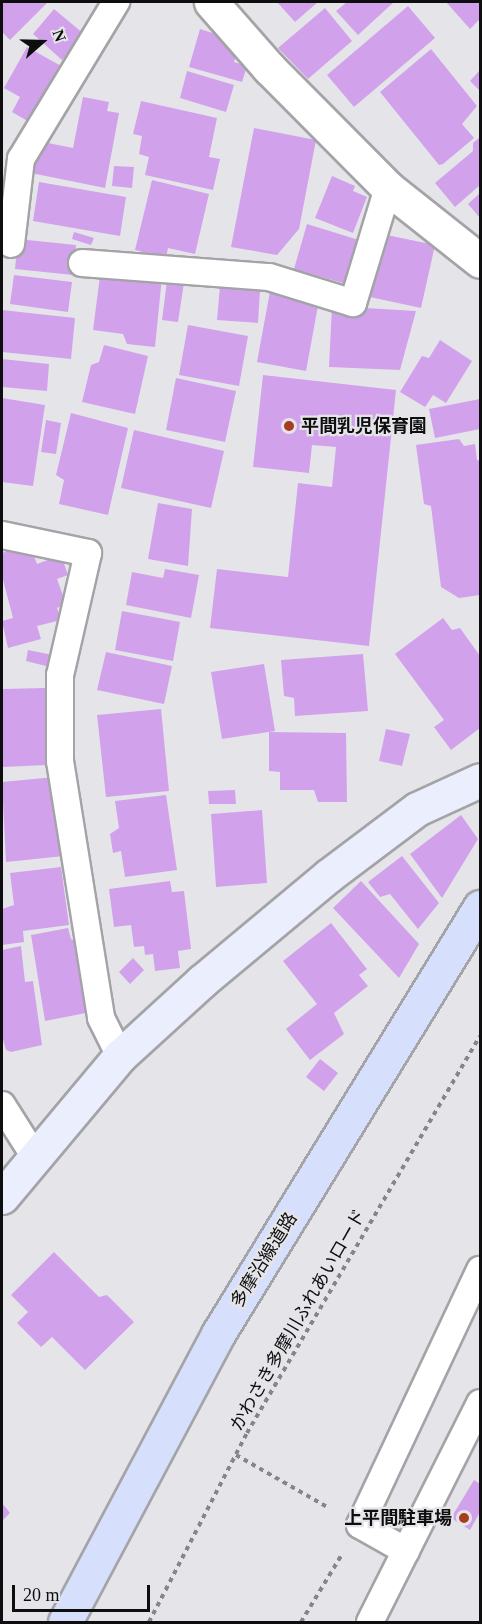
<!DOCTYPE html>
<meta charset="utf-8">
<style>
body{margin:0}
#map{position:relative;width:482px;height:1624px;overflow:hidden;background:#e5e5e9;font-family:"Times New Roman","Noto Sans JP",serif}
div>[style]{position:absolute}
[style*='--x']{left:calc(var(--x)*1px);top:calc(var(--y)*1px);width:calc(var(--w)*1px);rotate:calc(var(--a)*1deg)}
.building>*{inset:0;background:#d2a1ec}
.path>*{height:4px;margin-top:-2px;transform-origin:0;background:repeating-linear-gradient(90deg,#868689 0 4.5px,transparent 0 9px)}
.roads{filter:drop-shadow(2px 0 #a4a3a7) drop-shadow(-2px 0 #a4a3a7) drop-shadow(0 2px #a4a3a7) drop-shadow(0 -2px #a4a3a7)}
.lane>*{height:26px;margin:-13px;padding:0 13px;transform-origin:13px;border-radius:13px;background:#fff}
.street>*{height:33px;margin:-16.5px;padding:0 16.5px;transform-origin:16.5px;border-radius:16.5px;background:#fff}
.secondary>*{height:33px;margin:-16.5px;padding:0 16.5px;transform-origin:16.5px;border-radius:16.5px;background:#ebeffd}
.primary>*{height:33px;margin:-16.5px;padding:0 16.5px;transform-origin:16.5px;border-radius:16.5px;background:#d6dffb}
.dots>*{width:16px;height:16px;translate:-50% -50%;box-sizing:border-box;border:3px solid #e5e5e9;border-radius:50%}
span{translate:-50% -50%;white-space:nowrap;text-align:center;line-height:1.15;-webkit-text-stroke:4.5px #e5e5e9;paint-order:stroke}
.poi-label{font-size:18px;color:#0e0e0f;font-weight:700}
.left{translate:0 -50%;text-align:left}
.right{translate:-100% -50%;text-align:right}
.street-label{font-size:18px;color:#0e0e0f}
.frame{position:absolute;inset:0;border:3px solid #0e0e0f;pointer-events:none}
.north{position:absolute;left:12px;top:12px;width:60px;height:60px;-webkit-text-stroke:4px #e5e5e9;paint-order:stroke;rotate:70deg;font-size:16px;font-weight:700;line-height:24px;text-align:center;color:#0e0e0f}
.north::after{content:'';display:block;margin:auto;width:21px;height:27px;background:#0e0e0f;clip-path:polygon(50% 0,100% 100%,50% 72%,0 100%)}
.scale{position:absolute;left:12px;top:1585px;width:138px;height:27px;box-sizing:border-box;border:3px solid #0e0e0f;border-top:0;padding-left:8px;font-size:18px;line-height:21px;white-space:nowrap;color:#0e0e0f;-webkit-text-stroke:4px #e5e5e9;paint-order:stroke}
</style>
<div id="map">
<div class="building">
<div style="clip-path:polygon(2px 2px,48px 2px,10px 40px,2px 32px)"></div>
<div style="clip-path:polygon(277px 2px,318px 2px,295px 22px)"></div>
<div style="clip-path:polygon(347px 2px,394px 2px,358px 35px,336px 11px)"></div>
<div style="clip-path:polygon(446px 2px,480px 2px,480px 19px,470px 29px)"></div>
<div style="clip-path:polygon(408px 6px,435px 38px,354px 107px,327px 75px)"></div>
<div style="clip-path:polygon(325px 8px,352px 41px,308px 79px,278px 48px)"></div>
<div style="clip-path:polygon(54px 9px,84px 34px,62px 60px,33px 34px)"></div>
<div style="clip-path:polygon(200px 29px,222px 36px,220px 42px,239px 47px,234px 62px,247px 66px,242px 82px,189px 67px)"></div>
<div style="clip-path:polygon(27px 47px,63px 67px,31px 123px,12px 112px,20px 97px,4px 88px)"></div>
<div style="clip-path:polygon(431px 49px,477px 106px,462px 124px,474px 138px,443px 164px,439px 165px,380px 92px)"></div>
<div style="clip-path:polygon(480px 70px,480px 91px,470px 81px)"></div>
<div style="clip-path:polygon(187px 71px,234px 85px,226px 112px,180px 98px)"></div>
<div style="clip-path:polygon(83px 97px,109px 102px,107px 111px,119px 113px,105px 188px,31px 173px,38px 141px,73px 148px)"></div>
<div style="clip-path:polygon(141px 101px,217px 118px,209px 157px,220px 159px,213px 190px,145px 175px,149px 157px,139px 154px,142px 136px,133px 134px)"></div>
<div style="clip-path:polygon(254px 128px,316px 140px,299px 229px,277px 255px,231px 247px)"></div>
<div style="clip-path:polygon(480px 137px,480px 185px,455px 207px,435px 183px,473px 151px,473px 143px)"></div>
<div style="clip-path:polygon(114px 166px,134px 167px,132px 188px,112px 186px)"></div>
<div style="clip-path:polygon(332px 176px,355px 186px,353px 191px,367px 197px,353px 233px,315px 218px)"></div>
<div style="clip-path:polygon(2px 180px,6px 181px,2px 245px)"></div>
<div style="clip-path:polygon(152px 180px,209px 194px,195px 254px,168px 248px,166px 258px,135px 250px)"></div>
<div style="clip-path:polygon(39px 182px,126px 197px,120px 236px,33px 221px)"></div>
<div style="clip-path:polygon(480px 193px,480px 218px,468px 204px)"></div>
<div style="clip-path:polygon(307px 224px,362px 241px,350px 285px,294px 269px)"></div>
<div style="clip-path:polygon(74px 232px,94px 238px,91px 245px,72px 239px)"></div>
<div style="clip-path:polygon(387px 235px,435px 245px,421px 308px,370px 297px,375px 238px,386px 240px)"></div>
<div style="clip-path:polygon(18px 239px,76px 245px,73px 275px,15px 269px)"></div>
<div style="clip-path:polygon(101px 268px,162px 277px,155px 347px,127px 344px,123px 334px,93px 330px)"></div>
<div style="clip-path:polygon(168px 273px,185px 276px,178px 322px,162px 320px)"></div>
<div style="clip-path:polygon(14px 275px,72px 282px,68px 312px,10px 304px)"></div>
<div style="clip-path:polygon(220px 286px,260px 290px,258px 323px,217px 320px)"></div>
<div style="clip-path:polygon(271px 286px,320px 295px,306px 371px,257px 362px)"></div>
<div style="clip-path:polygon(332px 306px,416px 311px,400px 370px,329px 367px)"></div>
<div style="clip-path:polygon(2px 310px,75px 318px,71px 359px,2px 352px)"></div>
<div style="clip-path:polygon(188px 325px,248px 336px,239px 386px,179px 375px)"></div>
<div style="clip-path:polygon(440px 340px,472px 361px,446px 403px,433px 395px,425px 407px,400px 392px,422px 356px,429px 358px)"></div>
<div style="clip-path:polygon(104px 345px,148px 356px,135px 414px,82px 402px,91px 365px,99px 362px)"></div>
<div style="clip-path:polygon(2px 359px,49px 364px,47px 391px,2px 387px)"></div>
<div style="clip-path:polygon(263px 375px,396px 390px,369px 646px,210px 628px,217px 569px,288px 577px,298px 483px,332px 487px,336px 447px,312px 445px,309px 473px,253px 467px)"></div>
<div style="clip-path:polygon(176px 378px,236px 391px,225px 442px,166px 430px)"></div>
<div style="clip-path:polygon(2px 398px,45px 405px,33px 486px,2px 482px)"></div>
<div style="clip-path:polygon(480px 399px,480px 429px,435px 438px,429px 409px)"></div>
<div style="clip-path:polygon(71px 413px,128px 428px,108px 515px,59px 504px,64px 480px,56px 475px)"></div>
<div style="clip-path:polygon(46px 420px,61px 423px,56px 454px,41px 452px)"></div>
<div style="clip-path:polygon(134px 430px,224px 451px,211px 508px,121px 488px)"></div>
<div style="clip-path:polygon(459px 439px,464px 446px,475px 444px,477px 460px,480px 461px,480px 595px,459px 598px,441px 587px,431px 506px,424px 504px,416px 445px)"></div>
<div style="clip-path:polygon(158px 503px,192px 509px,188px 566px,148px 559px)"></div>
<div style="clip-path:polygon(29px 543px,37px 564px,61px 555px,68px 575px,57px 579px,66px 604px,57px 608px,61px 620px,37px 626px,41px 639px,8px 648px,2px 621px,13px 618px,2px 576px,2px 553px)"></div>
<div style="clip-path:polygon(165px 569px,199px 575px,191px 618px,126px 605px,132px 572px,163px 578px)"></div>
<div style="clip-path:polygon(122px 611px,180px 622px,173px 661px,115px 650px)"></div>
<div style="clip-path:polygon(443px 618px,452px 630px,460px 628px,480px 656px,480px 728px,451px 750px,434px 727px,444px 720px,395px 654px)"></div>
<div style="clip-path:polygon(28px 650px,53px 655px,50px 667px,26px 661px)"></div>
<div style="clip-path:polygon(106px 652px,172px 666px,164px 704px,97px 690px)"></div>
<div style="clip-path:polygon(363px 654px,368px 711px,295px 716px,294px 698px,284px 696px,281px 660px)"></div>
<div style="clip-path:polygon(264px 664px,275px 731px,222px 739px,211px 672px)"></div>
<div style="clip-path:polygon(45px 688px,47px 765px,2px 767px,2px 689px)"></div>
<div style="clip-path:polygon(161px 709px,169px 791px,106px 797px,97px 715px)"></div>
<div style="clip-path:polygon(386px 729px,410px 734px,402px 766px,379px 761px)"></div>
<div style="clip-path:polygon(269px 732px,346px 733px,347px 802px,318px 802px,314px 790px,280px 790px,280px 772px,269px 771px)"></div>
<div style="clip-path:polygon(55px 777px,64px 856px,6px 862px,2px 782px)"></div>
<div style="clip-path:polygon(235px 790px,236px 804px,209px 804px,208px 791px)"></div>
<div style="clip-path:polygon(166px 795px,177px 870px,125px 877px,121px 851px,113px 853px,110px 834px,119px 828px,115px 801px)"></div>
<div style="clip-path:polygon(262px 810px,267px 883px,216px 887px,211px 814px)"></div>
<div style="clip-path:polygon(461px 815px,478px 839px,442px 898px,410px 854px)"></div>
<div style="clip-path:polygon(402px 856px,439px 903px,418px 929px,390px 894px,380px 897px,368px 882px)"></div>
<div style="clip-path:polygon(61px 867px,69px 925px,23px 931px,24px 942px,2px 945px,2px 909px,14px 905px,10px 873px)"></div>
<div style="clip-path:polygon(170px 881px,172px 892px,184px 891px,191px 949px,178px 951px,180px 968px,155px 971px,153px 954px,145px 955px,144px 946px,134px 947px,131px 925px,114px 927px,109px 889px)"></div>
<div style="clip-path:polygon(361px 881px,419px 944px,399px 978px,333px 908px)"></div>
<div style="clip-path:polygon(331px 923px,367px 969px,359px 975px,368px 986px,334px 1013px,344px 1034px,310px 1060px,286px 1029px,317px 1004px,283px 961px)"></div>
<div style="clip-path:polygon(68px 928px,71px 939px,78px 943px,86px 1013px,45px 1021px,31px 935px)"></div>
<div style="clip-path:polygon(21px 946px,25px 982px,33px 981px,42px 1045px,11px 1052px,6px 1050px,2px 1036px,2px 950px)"></div>
<div style="clip-path:polygon(133px 958px,144px 970px,130px 984px,119px 972px)"></div>
<div style="clip-path:polygon(320px 1059px,338px 1073px,324px 1091px,306px 1077px)"></div>
<div style="clip-path:polygon(54px 1252px,99px 1297px,107px 1295px,134px 1322px,85px 1370px,52px 1337px,41px 1347px,17px 1323px,28px 1312px,11px 1295px)"></div>
<div style="clip-path:polygon(474px 1480px,480px 1484px,480px 1512px,470px 1530px,451px 1518px)"></div>
<div style="clip-path:polygon(2px 1503px,10px 1513px,2px 1521px)"></div>
</div>
<div class="path">
<div style="--x:236;--y:1455;--w:105;--a:29.7"></div>
<div style="--x:149;--y:1622;--w:213;--a:-62.6"></div>
<div style="--x:247;--y:1433;--w:460;--a:-59.6"></div>
<div style="--x:301;--y:1622;--w:77;--a:-58.8"></div>
</div>
<div class="roads">
<div class="lane">
<div style="--x:11;--y:244;--w:86;--a:-83.3"></div>
<div style="--x:21;--y:159;--w:184;--a:-58.8"></div>
<div style="--x:82;--y:263;--w:188;--a:4.3"></div>
<div style="--x:269;--y:277;--w:88;--a:17.2"></div>
<div style="--x:353;--y:303;--w:120;--a:-73.1"></div>
<div style="--x:2;--y:535;--w:88;--a:11.8"></div>
<div style="--x:88;--y:553;--w:125;--a:102.9"></div>
<div style="--x:60;--y:675;--w:86;--a:90"></div>
<div style="--x:60;--y:761;--w:260;--a:80.9"></div>
<div style="--x:101;--y:1018;--w:42;--a:63.4"></div>
<div style="--x:2;--y:1105;--w:62;--a:57.6"></div>
<div style="--x:406;--y:1551;--w:53;--a:-150.5"></div>
<div style="--x:360;--y:1525;--w:282;--a:-64.8"></div>
<div style="--x:370;--y:1622;--w:245;--a:-63.3"></div>
</div>
<div class="street">
<div style="--x:211;--y:2;--w:88;--a:48.7"></div>
<div style="--x:269;--y:68;--w:169;--a:45.2"></div>
<div style="--x:388;--y:188;--w:117;--a:38.4"></div>
</div>
<div class="secondary">
<div style="--x:2;--y:1197;--w:184;--a:-50.1"></div>
<div style="--x:120;--y:1056;--w:111;--a:-42.4"></div>
<div style="--x:202;--y:981;--w:164;--a:-39.8"></div>
<div style="--x:328;--y:876;--w:111;--a:-37"></div>
<div style="--x:417;--y:809;--w:69;--a:-24.7"></div>
</div>
<div class="primary">
<div style="--x:65;--y:1622;--w:326;--a:-62"></div>
<div style="--x:218;--y:1334;--w:501;--a:-58.47"></div>
</div>
</div>
<div class="dots">
<div style="left:289px;top:426px;background:#a53d20"></div>
<div style="left:464px;top:1518px;background:#a53d20"></div>
</div>
<div class="poi-label">
<span class="left" style="left:301px;top:426px">平間乳児保育園</span>
<span class="right" style="left:452px;top:1518px">上平間駐車場</span>
</div>
<div class="street-label">
<span style="left:264px;top:1260px;rotate:-58deg">多摩沿線道路</span>
<span style="left:298px;top:1320px;rotate:-60deg">かわさき多摩川ふれあいロード</span>
</div>
<div class="frame"></div>
<div class="north">N</div>
<div class="scale">20 m</div>
</div>
